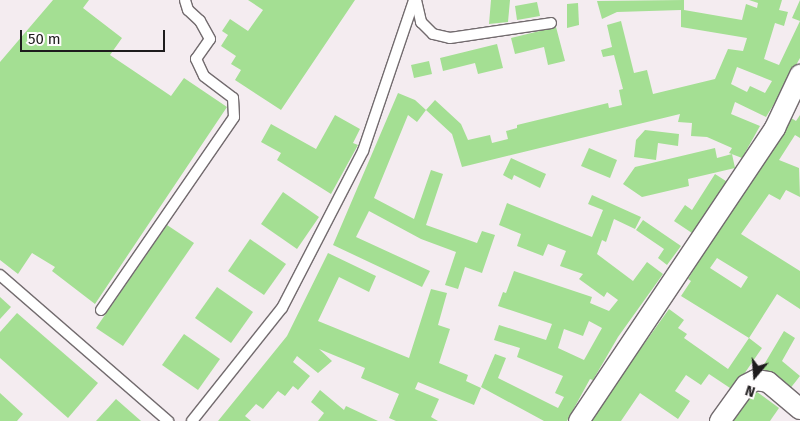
<!DOCTYPE html>
<style>
body{margin:0}
#map{position:relative;width:800px;height:421px;overflow:hidden;background:#f4ecf0;font-family:"Fira Sans",sans-serif}
div>[style]{position:absolute}
[style*='--x']{left:calc(var(--x)*1px);top:calc(var(--y)*1px);width:calc(var(--w)*1px);rotate:calc(var(--a)*1deg)}
.building>*{inset:0;background:#a4df93}
.roads{filter:drop-shadow(1px 0 #726b6e) drop-shadow(-1px 0 #726b6e) drop-shadow(0 1px #726b6e) drop-shadow(0 -1px #726b6e)}
.lane>*{height:10px;margin:-5px;padding:0 5px;transform-origin:5px;border-radius:5px;background:#fff}
.street>*{height:20px;margin:-10px;padding:0 10px;transform-origin:10px;border-radius:10px;background:#fff}
span{translate:-50% -50%;white-space:nowrap;text-align:center;line-height:1.15;-webkit-text-stroke:4px #fefbfc;paint-order:stroke}
.north{position:absolute;left:730px;top:351px;width:50px;height:50px;-webkit-text-stroke:4px #fefbfc;paint-order:stroke;rotate:198deg;font-size:14px;font-weight:700;line-height:20px;text-align:center;color:#1e1c1d}
.north::after{content:'';display:block;margin:auto;width:18px;height:22px;background:#1e1c1d;clip-path:polygon(50% 0,100% 100%,50% 72%,0 100%)}
.scale{position:absolute;left:20px;top:30px;width:145px;height:22px;box-sizing:border-box;border:2px solid #1e1c1d;border-top:0;padding-left:6px;font-size:15px;line-height:18px;white-space:nowrap;color:#1e1c1d;-webkit-text-stroke:4px #fefbfc;paint-order:stroke}
</style>
<div id="map">
<div class="building">
<div style="clip-path:polygon(53px 0,89px 0,83px 8px,122px 38px,110px 55px,171px 96px,184px 78px,227px 107px,95px 304px,52px 271px,55px 267px,32px 253px,18px 274px,0 260px,0 62px)"></div>
<div style="clip-path:polygon(248px 0,355px 0,281px 110px,235px 80px,241px 70px,231px 64px,236px 56px,221px 46px,228px 35px,222px 31px,230px 19px,248px 31px,263px 10px)"></div>
<div style="clip-path:polygon(491px 0,510px 0,508px 22px,489px 24px)"></div>
<div style="clip-path:polygon(evenodd,684px 0,684px 10px,742px 20px,746px 4px,757px 8px,758px 3px,749px 0,782px 0,779px 10px,788px 12px,784px 26px,775px 23px,764px 59px,779px 65px,800px 21px,792px 18px,800px 0,800px 58px,774px 104px,766px 117px,735px 102px,731px 114px,760px 126px,742px 158px,729px 153px,732px 148px,707px 137px,691px 136px,692px 123px,678px 122px,680px 114px,462px 167px,452px 134px,426px 110px,435px 100px,461px 124px,468px 140px,490px 135px,492px 143px,508px 139px,506px 131px,517px 128px,517px 125px,608px 103px,609px 108px,622px 105px,619px 90px,623px 89px,614px 55px,603px 57px,601px 50px,612px 47px,607px 25px,621px 21px,634px 73px,647px 70px,653px 94px,715px 79px,728px 49px,743px 51px,747px 38px,681px 27px,681px 10px,617px 12px,602px 19px,597px 1px,684px 0,737px 67px,772px 81px,765px 93px,750px 86px,747px 92px,731px 84px,737px 67px)"></div>
<div style="clip-path:polygon(537px 2px,540px 16px,517px 20px,515px 6px)"></div>
<div style="clip-path:polygon(578px 3px,579px 25px,567px 28px,567px 4px)"></div>
<div style="clip-path:polygon(556px 27px,565px 61px,548px 65px,544px 47px,515px 54px,511px 38px)"></div>
<div style="clip-path:polygon(497px 44px,503px 68px,478px 74px,475px 63px,443px 71px,440px 58px)"></div>
<div style="clip-path:polygon(429px 61px,432px 74px,414px 78px,411px 65px)"></div>
<div style="clip-path:polygon(398px 93px,415px 100px,426px 110px,417px 122px,408px 115px,374px 198px,414px 219px,431px 170px,443px 174px,426px 225px,477px 243px,482px 231px,495px 235px,482px 273px,465px 267px,458px 289px,445px 285px,456px 252px,421px 239px,369px 211px,356px 237px,430px 271px,422px 287px,333px 245px)"></div>
<div style="clip-path:polygon(335px 115px,360px 129px,353px 143px,358px 145px,331px 194px,277px 160px,281px 153px,261px 142px,271px 124px,316px 149px)"></div>
<div style="clip-path:polygon(evenodd,800px 115px,800px 138px,795px 135px,779px 160px,799px 168px,800px 197px,786px 190px,780px 200px,769px 194px,741px 234px,800px 271px,800px 309px,777px 294px,749px 338px,681px 296px,691px 281px,688px 279px,788px 116px,796px 121px,800px 115px,717px 258px,748px 277px,741px 288px,710px 268px,717px 258px)"></div>
<div style="clip-path:polygon(645px 130px,679px 134px,678px 146px,658px 143px,656px 160px,634px 157px,636px 140px)"></div>
<div style="clip-path:polygon(589px 148px,617px 160px,610px 178px,581px 166px)"></div>
<div style="clip-path:polygon(715px 148px,717px 158px,732px 154px,735px 168px,688px 179px,689px 186px,642px 197px,623px 184px,635px 167px)"></div>
<div style="clip-path:polygon(511px 158px,546px 174px,540px 188px,514px 175px,512px 180px,503px 175px)"></div>
<div style="clip-path:polygon(715px 174px,729px 183px,692px 233px,674px 221px,685px 205px,692px 210px)"></div>
<div style="clip-path:polygon(283px 192px,319px 217px,297px 249px,261px 224px)"></div>
<div style="clip-path:polygon(evenodd,592px 195px,641px 217px,635px 229px,614px 219px,606px 242px,602px 240px,597px 254px,633px 281px,647px 262px,663px 274px,618px 337px,593px 380px,590px 379px,567px 421px,544px 421px,481px 387px,495px 354px,506px 358px,498px 378px,558px 408px,564px 397px,555px 393px,563px 376px,517px 357px,520px 348px,494px 340px,499px 325px,546px 340px,552px 324px,498px 306px,503px 292px,506px 293px,514px 271px,592px 297px,590px 303px,609px 311px,618px 300px,607px 292px,604px 297px,579px 279px,583px 274px,560px 266px,566px 251px,548px 244px,543px 256px,517px 246px,521px 234px,499px 225px,507px 203px,592px 237px,603px 210px,588px 204px,592px 195px,589px 321px,602px 328px,584px 360px,558px 348px,564px 329px,583px 336px,589px 321px)"></div>
<div style="clip-path:polygon(643px 220px,681px 246px,667px 265px,658px 258px,664px 249px,636px 230px)"></div>
<div style="clip-path:polygon(167px 225px,194px 243px,123px 346px,96px 328px)"></div>
<div style="clip-path:polygon(250px 239px,286px 264px,264px 295px,228px 271px)"></div>
<div style="clip-path:polygon(328px 253px,376px 276px,369px 292px,339px 277px,318px 321px,409px 358px,431px 289px,447px 293px,438px 325px,450px 329px,439px 363px,468px 375px,466px 381px,481px 388px,474px 405px,418px 382px,415px 389px,439px 399px,431px 417px,438px 421px,396px 421px,389px 418px,399px 394px,361px 378px,365px 368px,319px 349px,332px 361px,318px 373px,297px 356px,293px 362px,310px 376px,298px 390px,293px 386px,285px 396px,278px 391px,263px 409px,256px 404px,245px 416px,251px 421px,218px 421px,287px 336px)"></div>
<div style="clip-path:polygon(217px 287px,253px 312px,231px 343px,195px 318px)"></div>
<div style="clip-path:polygon(0 297px,11px 307px,0 319px)"></div>
<div style="clip-path:polygon(669px 309px,684px 320px,678px 328px,687px 334px,684px 338px,728px 369px,749px 338px,762px 348px,733px 390px,709px 374px,701px 385px,686px 375px,675px 391px,690px 401px,678px 419px,640px 393px,621px 421px,589px 421px)"></div>
<div style="clip-path:polygon(17px 313px,98px 383px,68px 418px,0 358px,0 332px)"></div>
<div style="clip-path:polygon(784px 331px,795px 338px,782px 361px,800px 376px,789px 390px,762px 368px)"></div>
<div style="clip-path:polygon(184px 334px,220px 359px,198px 390px,162px 365px)"></div>
<div style="clip-path:polygon(753px 389px,779px 408px,770px 421px,729px 421px)"></div>
<div style="clip-path:polygon(320px 390px,344px 410px,346px 406px,378px 421px,318px 421px,324px 413px,311px 402px)"></div>
<div style="clip-path:polygon(0 393px,23px 414px,17px 421px,0 421px)"></div>
<div style="clip-path:polygon(116px 399px,141px 421px,96px 421px)"></div>
</div>
<div class="roads">
<div class="lane">
<div style="--x:416;--y:0;--w:23;--a:77"></div>
<div style="--x:421;--y:22;--w:17;--a:45"></div>
<div style="--x:433;--y:34;--w:17;--a:13"></div>
<div style="--x:450;--y:38;--w:102;--a:-8.4"></div>
<div style="--x:0;--y:275;--w:223;--a:41"></div>
<div style="--x:101;--y:310;--w:234;--a:-55.4"></div>
<div style="--x:234;--y:117;--w:19;--a:-93"></div>
<div style="--x:233;--y:98;--w:36;--a:-143"></div>
<div style="--x:204;--y:76;--w:19;--a:-115"></div>
<div style="--x:196;--y:59;--w:24;--a:-55"></div>
<div style="--x:210;--y:39;--w:21;--a:-119"></div>
<div style="--x:200;--y:21;--w:16;--a:-137"></div>
<div style="--x:188;--y:10;--w:10;--a:-107"></div>
<div style="--x:192;--y:421;--w:144;--a:-51.5"></div>
<div style="--x:282;--y:308;--w:177;--a:-62.7"></div>
<div style="--x:363;--y:151;--w:159;--a:-71.3"></div>
</div>
<div class="street">
<div style="--x:579;--y:421;--w:353;--a:-56.2"></div>
<div style="--x:775;--y:128;--w:59;--a:-64.7"></div>
<div style="--x:720;--y:421;--w:44;--a:-54.2"></div>
<div style="--x:746;--y:385;--w:11;--a:-27"></div>
<div style="--x:756;--y:380;--w:12;--a:9"></div>
<div style="--x:768;--y:382;--w:42;--a:40.2"></div>
</div>
</div>
<div class="north">N</div>
<div class="scale">50 m</div>
</div>
